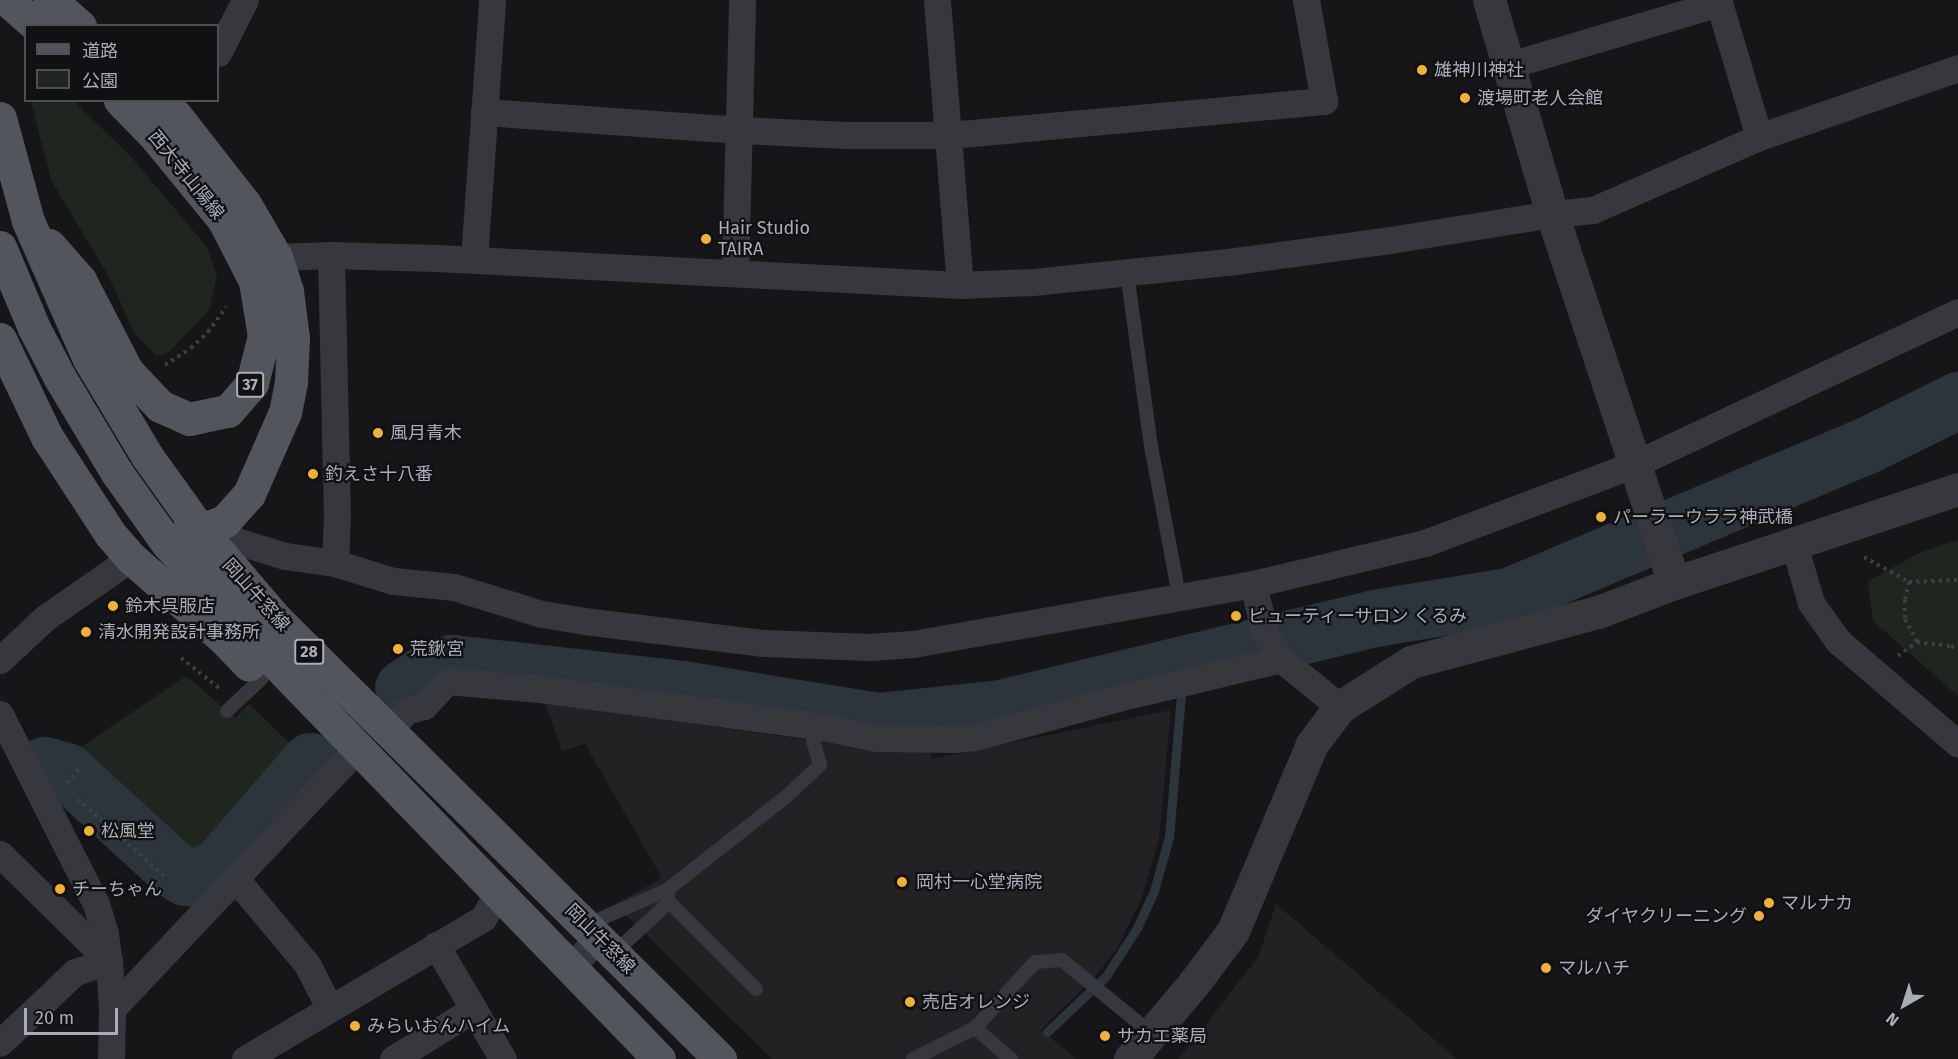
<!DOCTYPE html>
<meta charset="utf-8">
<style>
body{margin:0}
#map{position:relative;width:1958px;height:1059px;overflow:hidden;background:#161618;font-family:"Fira Sans","Noto Sans JP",sans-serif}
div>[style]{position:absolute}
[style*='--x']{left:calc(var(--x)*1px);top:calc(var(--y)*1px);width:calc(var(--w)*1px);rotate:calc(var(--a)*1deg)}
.built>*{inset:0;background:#222225}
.green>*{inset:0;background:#1e261f}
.stream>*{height:9px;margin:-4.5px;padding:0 4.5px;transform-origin:4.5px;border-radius:4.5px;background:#2c353c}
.river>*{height:57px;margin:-28.5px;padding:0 28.5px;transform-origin:28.5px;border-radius:28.5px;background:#2c353c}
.path>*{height:4px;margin-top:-2px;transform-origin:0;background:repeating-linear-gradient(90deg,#3d3f44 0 3px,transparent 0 7.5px)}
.service>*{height:14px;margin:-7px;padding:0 7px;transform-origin:7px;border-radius:7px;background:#37383d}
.minor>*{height:27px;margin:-13.5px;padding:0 13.5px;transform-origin:13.5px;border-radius:13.5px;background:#37383d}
.tertiary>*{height:33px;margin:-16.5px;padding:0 16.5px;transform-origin:16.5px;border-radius:16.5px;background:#37383d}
.primary>*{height:33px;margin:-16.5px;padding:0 16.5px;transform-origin:16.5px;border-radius:16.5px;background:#53555c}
.dots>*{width:16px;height:16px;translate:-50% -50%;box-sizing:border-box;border:3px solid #111113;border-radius:50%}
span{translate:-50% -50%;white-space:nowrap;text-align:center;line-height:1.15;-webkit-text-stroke:4.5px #111113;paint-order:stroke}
.shield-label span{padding:2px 4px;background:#111113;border:2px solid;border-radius:4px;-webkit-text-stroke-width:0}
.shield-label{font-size:16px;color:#a8adb8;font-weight:700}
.poi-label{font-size:18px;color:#a8adb8}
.left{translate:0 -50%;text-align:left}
.right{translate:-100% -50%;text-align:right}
.street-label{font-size:18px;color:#a8adb8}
.legend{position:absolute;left:24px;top:24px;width:195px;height:78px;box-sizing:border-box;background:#111113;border:2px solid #4d4f55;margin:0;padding:8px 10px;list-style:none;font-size:18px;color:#a8adb8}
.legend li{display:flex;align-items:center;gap:12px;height:30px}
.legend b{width:30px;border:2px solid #4d4f55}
.north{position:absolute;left:1874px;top:975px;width:60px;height:60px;-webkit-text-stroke:4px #111113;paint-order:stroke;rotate:219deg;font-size:16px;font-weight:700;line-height:24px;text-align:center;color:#a8adb8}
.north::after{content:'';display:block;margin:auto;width:21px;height:27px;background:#a8adb8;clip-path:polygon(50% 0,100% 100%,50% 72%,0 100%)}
.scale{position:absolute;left:24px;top:1008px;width:94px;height:27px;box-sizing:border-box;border:3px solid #a8adb8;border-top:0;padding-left:8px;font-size:18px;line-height:21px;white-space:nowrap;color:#a8adb8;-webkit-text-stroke:4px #111113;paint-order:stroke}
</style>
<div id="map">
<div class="built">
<div style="clip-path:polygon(545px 703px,852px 746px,930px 750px,931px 759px,1171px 710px,1159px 839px,1141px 900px,1116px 950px,1098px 973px,1041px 1030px,1076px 1059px,772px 1059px,615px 904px,662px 878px,585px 744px,562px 751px)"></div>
<div style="clip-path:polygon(1276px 904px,1457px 1059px,1178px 1059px,1258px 958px)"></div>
</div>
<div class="green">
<div style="clip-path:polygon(31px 101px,74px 101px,132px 158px,207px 247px,217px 276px,209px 310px,168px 353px,157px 356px,134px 333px,108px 275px,51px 180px)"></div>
<div style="clip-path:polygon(1958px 540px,1958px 696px,1873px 621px,1868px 581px,1919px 553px)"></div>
<div style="clip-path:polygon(186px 676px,236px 718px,249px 704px,301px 754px,202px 863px,69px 755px)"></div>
</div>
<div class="stream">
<div style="--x:1179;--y:665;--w:9;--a:84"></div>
<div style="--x:1047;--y:1032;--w:81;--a:-43.5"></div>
<div style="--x:1106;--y:976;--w:57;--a:-57.1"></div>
<div style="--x:1137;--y:928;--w:41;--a:-65.3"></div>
<div style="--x:1154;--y:891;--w:56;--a:-74.5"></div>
<div style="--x:1169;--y:837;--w:144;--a:-85.2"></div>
</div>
<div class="river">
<div style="--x:403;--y:688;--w:36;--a:-34"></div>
<div style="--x:433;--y:668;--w:20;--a:-15"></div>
<div style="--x:452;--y:663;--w:231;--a:6.4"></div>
<div style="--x:682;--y:689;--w:198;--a:9.3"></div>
<div style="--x:877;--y:721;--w:124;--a:-6"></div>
<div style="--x:1000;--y:708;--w:385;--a:-13.5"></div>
<div style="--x:1374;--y:618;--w:137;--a:-9.3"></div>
<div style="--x:1509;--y:596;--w:389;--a:-22.9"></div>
<div style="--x:1867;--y:445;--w:102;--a:-26.3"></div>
<div style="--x:44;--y:765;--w:23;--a:15"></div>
<div style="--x:66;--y:771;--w:147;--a:42.5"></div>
<div style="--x:174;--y:870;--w:13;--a:32"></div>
<div style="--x:185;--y:877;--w:12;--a:5"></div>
<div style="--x:197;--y:878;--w:25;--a:-29"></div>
<div style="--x:219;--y:866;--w:139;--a:-49.1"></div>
</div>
<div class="path">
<div style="--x:165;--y:365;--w:31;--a:-33"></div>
<div style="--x:191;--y:348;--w:23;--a:-43"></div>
<div style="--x:208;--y:332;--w:31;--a:-54"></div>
<div style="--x:1864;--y:557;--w:51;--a:29.1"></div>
<div style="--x:1909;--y:582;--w:49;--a:-2.3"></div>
<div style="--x:1909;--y:582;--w:18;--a:103"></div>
<div style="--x:1905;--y:600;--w:19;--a:90"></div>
<div style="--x:1905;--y:619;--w:26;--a:62"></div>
<div style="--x:1898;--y:656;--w:24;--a:-36"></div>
<div style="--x:1917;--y:642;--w:34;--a:7"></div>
<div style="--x:1951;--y:646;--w:8;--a:23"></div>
<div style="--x:181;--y:658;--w:48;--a:38.3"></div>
<div style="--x:67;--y:783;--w:23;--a:-50"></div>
<div style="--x:78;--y:799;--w:115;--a:41.8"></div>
</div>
<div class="service">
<div style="--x:1127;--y:273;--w:175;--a:82.1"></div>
<div style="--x:1151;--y:446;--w:152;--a:79.4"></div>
<div style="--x:227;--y:711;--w:48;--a:-43.3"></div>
<div style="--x:586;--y:925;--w:88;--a:-23.4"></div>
<div style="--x:614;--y:953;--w:75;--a:-42.8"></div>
<div style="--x:756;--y:989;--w:123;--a:-135"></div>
<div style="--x:669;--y:902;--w:12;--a:-99"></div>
<div style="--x:667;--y:890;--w:154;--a:-38.1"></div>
<div style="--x:788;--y:795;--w:44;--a:-43.2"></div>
<div style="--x:820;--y:765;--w:25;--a:-106"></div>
<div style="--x:813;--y:741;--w:16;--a:-72"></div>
<div style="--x:975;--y:1028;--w:48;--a:40.7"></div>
<div style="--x:913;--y:1059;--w:69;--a:-26.6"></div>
<div style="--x:975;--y:1028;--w:89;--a:-47.7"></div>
<div style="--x:1035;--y:962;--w:27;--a:-4"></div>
<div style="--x:1062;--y:960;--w:117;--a:39.4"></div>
</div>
<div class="minor">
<div style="--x:937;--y:0;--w:286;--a:85.4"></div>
<div style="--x:218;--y:53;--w:59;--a:-63"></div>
<div style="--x:484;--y:112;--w:257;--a:4"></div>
<div style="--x:740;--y:130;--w:105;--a:2.7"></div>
<div style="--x:845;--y:135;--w:105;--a:0"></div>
<div style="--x:950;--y:135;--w:376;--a:-5.2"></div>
<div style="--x:1324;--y:101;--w:103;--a:-100.1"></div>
<div style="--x:1759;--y:137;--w:211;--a:-19.1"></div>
<div style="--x:331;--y:255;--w:259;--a:88.7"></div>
<div style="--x:337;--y:514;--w:49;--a:92.3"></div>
<div style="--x:276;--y:257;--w:55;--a:-2.1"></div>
<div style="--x:331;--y:255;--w:105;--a:1.6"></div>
<div style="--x:436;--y:258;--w:525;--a:2.95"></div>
<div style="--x:960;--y:285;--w:73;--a:-2.4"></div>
<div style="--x:1033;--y:282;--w:196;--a:-5.9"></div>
<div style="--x:1228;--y:262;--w:163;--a:-7.7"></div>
<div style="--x:1390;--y:240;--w:164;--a:-9.1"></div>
<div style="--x:1552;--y:214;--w:41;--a:-5.6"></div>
<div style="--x:1593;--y:210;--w:181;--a:-23.7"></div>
<div style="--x:1759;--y:137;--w:140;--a:-106.6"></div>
<div style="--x:1719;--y:3;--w:218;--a:163.5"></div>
<div style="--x:474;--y:260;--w:261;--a:-86"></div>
<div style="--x:735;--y:273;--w:273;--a:-88.5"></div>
<div style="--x:200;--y:530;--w:89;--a:17"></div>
<div style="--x:285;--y:556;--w:50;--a:8"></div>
<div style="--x:335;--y:563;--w:61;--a:17.2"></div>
<div style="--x:393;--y:581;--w:61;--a:5.6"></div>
<div style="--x:454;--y:587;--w:92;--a:17.1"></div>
<div style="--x:542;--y:614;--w:51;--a:9.1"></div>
<div style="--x:592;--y:622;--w:173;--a:7"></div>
<div style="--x:764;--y:643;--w:105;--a:2.2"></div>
<div style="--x:869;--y:647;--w:44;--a:-3.9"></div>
<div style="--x:913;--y:644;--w:345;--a:-10"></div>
<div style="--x:1253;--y:584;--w:177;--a:-13.4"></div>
<div style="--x:1425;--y:543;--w:224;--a:-20.6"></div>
<div style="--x:1635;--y:464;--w:357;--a:-25.2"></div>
<div style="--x:1794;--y:544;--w:61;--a:73.9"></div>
<div style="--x:1811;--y:603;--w:47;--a:54.6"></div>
<div style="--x:1838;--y:641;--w:158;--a:40.6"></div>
<div style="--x:1253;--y:584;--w:50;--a:76.2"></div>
<div style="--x:1265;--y:633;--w:31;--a:58"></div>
<div style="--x:1281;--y:659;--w:76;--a:39.1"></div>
<div style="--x:0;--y:660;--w:62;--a:-43"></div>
<div style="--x:45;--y:618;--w:105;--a:-34.9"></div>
<div style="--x:0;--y:714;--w:213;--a:63.2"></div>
<div style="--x:96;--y:904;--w:31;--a:73"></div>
<div style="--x:105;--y:934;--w:27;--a:82"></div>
<div style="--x:109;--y:961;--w:48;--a:86.4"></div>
<div style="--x:112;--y:1009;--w:50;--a:91.1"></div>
<div style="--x:388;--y:731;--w:27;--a:-48"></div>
<div style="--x:406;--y:711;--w:19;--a:-16"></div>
<div style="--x:424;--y:706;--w:34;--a:-47"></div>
<div style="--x:447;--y:681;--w:93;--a:4.9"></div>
<div style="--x:540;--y:689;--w:280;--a:7.6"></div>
<div style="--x:818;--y:726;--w:60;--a:11.5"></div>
<div style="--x:877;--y:738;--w:77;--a:0.7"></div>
<div style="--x:954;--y:739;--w:21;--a:-5"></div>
<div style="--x:975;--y:737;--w:161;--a:-15.2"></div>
<div style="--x:1130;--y:695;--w:155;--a:-13.4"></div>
<div style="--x:0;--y:854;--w:153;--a:44.5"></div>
<div style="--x:109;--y:961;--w:36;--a:162"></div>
<div style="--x:75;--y:972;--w:103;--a:136.6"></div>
<div style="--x:235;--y:878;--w:112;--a:50.1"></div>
<div style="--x:307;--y:964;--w:48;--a:62.9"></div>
<div style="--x:436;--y:945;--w:132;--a:59.6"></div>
<div style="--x:570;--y:968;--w:41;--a:-47"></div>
<div style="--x:112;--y:1009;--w:360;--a:-46.7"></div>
<div style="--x:245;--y:1059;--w:277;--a:-30.6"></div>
<div style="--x:483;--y:918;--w:28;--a:-58"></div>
<div style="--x:393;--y:1059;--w:95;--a:-31.7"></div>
</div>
<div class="tertiary">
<div style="--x:1489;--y:0;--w:223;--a:73.6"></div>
<div style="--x:1552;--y:214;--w:389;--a:71.7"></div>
<div style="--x:1130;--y:1059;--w:99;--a:-49.9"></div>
<div style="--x:1194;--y:983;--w:65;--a:-53.1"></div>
<div style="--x:1233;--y:931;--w:203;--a:-67.1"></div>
<div style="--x:1312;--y:744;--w:46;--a:-52.9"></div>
<div style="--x:1340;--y:707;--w:84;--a:-32.4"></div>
<div style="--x:1411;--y:662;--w:194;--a:-15"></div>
<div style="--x:1598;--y:612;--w:81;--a:-20.9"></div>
<div style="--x:1674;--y:583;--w:299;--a:-18.3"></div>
</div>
<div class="primary">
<div style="--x:7;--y:0;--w:40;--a:41"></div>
<div style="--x:50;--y:0;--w:40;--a:41"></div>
<div style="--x:160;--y:100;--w:23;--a:45"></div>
<div style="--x:176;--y:116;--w:112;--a:51.9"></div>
<div style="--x:245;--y:204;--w:61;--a:59.7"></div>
<div style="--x:276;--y:257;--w:36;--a:72"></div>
<div style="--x:287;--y:291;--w:47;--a:82.7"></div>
<div style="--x:293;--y:338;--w:44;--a:92.6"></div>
<div style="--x:291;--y:382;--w:31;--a:101"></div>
<div style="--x:285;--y:412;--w:90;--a:113.7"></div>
<div style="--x:249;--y:494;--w:36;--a:132"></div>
<div style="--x:225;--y:521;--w:47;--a:160"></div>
<div style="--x:0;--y:118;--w:107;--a:74.8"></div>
<div style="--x:28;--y:221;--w:151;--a:66.2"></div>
<div style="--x:89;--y:359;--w:113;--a:59.1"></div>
<div style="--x:147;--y:456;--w:91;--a:54.4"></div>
<div style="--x:200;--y:530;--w:118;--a:49.5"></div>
<div style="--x:277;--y:620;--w:624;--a:44.74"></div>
<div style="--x:49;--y:245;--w:47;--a:48.5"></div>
<div style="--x:80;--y:280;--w:102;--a:62.7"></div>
<div style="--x:127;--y:371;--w:48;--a:46.7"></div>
<div style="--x:160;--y:406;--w:32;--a:24"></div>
<div style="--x:189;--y:419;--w:40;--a:-12"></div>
<div style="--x:228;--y:411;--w:37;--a:-49"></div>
<div style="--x:252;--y:383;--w:49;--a:-75.7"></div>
<div style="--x:264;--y:336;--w:56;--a:-99.3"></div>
<div style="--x:255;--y:281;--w:70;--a:-117.3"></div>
<div style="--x:223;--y:219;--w:106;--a:-129.3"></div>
<div style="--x:156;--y:137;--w:52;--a:-134.2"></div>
<div style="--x:0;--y:247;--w:88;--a:67.2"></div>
<div style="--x:34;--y:328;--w:56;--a:62.5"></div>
<div style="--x:60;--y:378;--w:111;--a:59"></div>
<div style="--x:117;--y:473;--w:86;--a:54.5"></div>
<div style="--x:167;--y:543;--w:141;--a:48.2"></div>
<div style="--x:261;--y:648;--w:572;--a:45.92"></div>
<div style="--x:0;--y:339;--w:109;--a:64.4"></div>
<div style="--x:47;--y:437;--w:117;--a:56.9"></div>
<div style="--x:111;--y:535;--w:30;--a:49"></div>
<div style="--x:131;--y:558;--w:122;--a:41"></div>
<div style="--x:223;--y:638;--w:37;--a:46"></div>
</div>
<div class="dots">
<div style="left:1422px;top:70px;background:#f2b134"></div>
<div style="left:1465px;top:98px;background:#f2b134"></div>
<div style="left:706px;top:239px;background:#f2b134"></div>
<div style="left:378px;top:433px;background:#f2b134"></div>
<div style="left:313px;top:474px;background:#f2b134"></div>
<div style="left:1601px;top:517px;background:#f2b134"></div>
<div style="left:113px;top:606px;background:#f2b134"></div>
<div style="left:1236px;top:616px;background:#f2b134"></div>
<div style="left:86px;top:632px;background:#f2b134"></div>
<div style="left:398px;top:649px;background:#f2b134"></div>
<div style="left:89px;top:831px;background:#f2b134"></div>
<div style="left:902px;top:882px;background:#f2b134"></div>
<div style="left:60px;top:889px;background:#f2b134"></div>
<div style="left:1769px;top:903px;background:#f2b134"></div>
<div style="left:1759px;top:916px;background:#f2b134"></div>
<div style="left:1546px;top:968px;background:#f2b134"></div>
<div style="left:910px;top:1002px;background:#f2b134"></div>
<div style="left:355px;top:1026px;background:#f2b134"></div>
<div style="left:1105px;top:1036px;background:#f2b134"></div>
</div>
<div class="shield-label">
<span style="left:250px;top:385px">37</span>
<span style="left:309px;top:652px">28</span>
</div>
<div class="poi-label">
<span class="left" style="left:1434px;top:70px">雄神川神社</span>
<span class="left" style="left:1477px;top:98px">渡場町老人会館</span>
<span class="left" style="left:718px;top:239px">Hair Studio<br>TAIRA</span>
<span class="left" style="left:390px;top:433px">風月青木</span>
<span class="left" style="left:325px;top:474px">釣えさ十八番</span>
<span class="left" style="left:1613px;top:517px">パーラーウララ神武橋</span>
<span class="left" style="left:125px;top:606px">鈴木呉服店</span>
<span class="left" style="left:1248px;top:616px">ビューティーサロン くるみ</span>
<span class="left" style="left:98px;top:632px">清水開発設計事務所</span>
<span class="left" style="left:410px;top:649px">荒鍬宮</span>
<span class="left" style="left:101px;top:831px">松風堂</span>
<span class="left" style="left:916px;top:882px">岡村一心堂病院</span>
<span class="left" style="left:72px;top:889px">チーちゃん</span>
<span class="left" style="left:1781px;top:903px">マルナカ</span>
<span class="right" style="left:1747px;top:916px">ダイヤクリーニング</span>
<span class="left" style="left:1558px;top:968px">マルハチ</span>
<span class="left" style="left:922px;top:1002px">売店オレンジ</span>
<span class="left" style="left:367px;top:1026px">みらいおんハイム</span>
<span class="left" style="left:1117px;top:1036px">サカエ薬局</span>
</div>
<div class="street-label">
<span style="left:186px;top:175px;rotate:51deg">西大寺山陽線</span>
<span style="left:256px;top:595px;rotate:48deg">岡山牛窓線</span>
<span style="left:600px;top:939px;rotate:45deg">岡山牛窓線</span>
</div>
<ul class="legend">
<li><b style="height:8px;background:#53555c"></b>道路</li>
<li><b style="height:16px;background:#1e261f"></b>公園</li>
</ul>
<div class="north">N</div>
<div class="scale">20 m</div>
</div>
